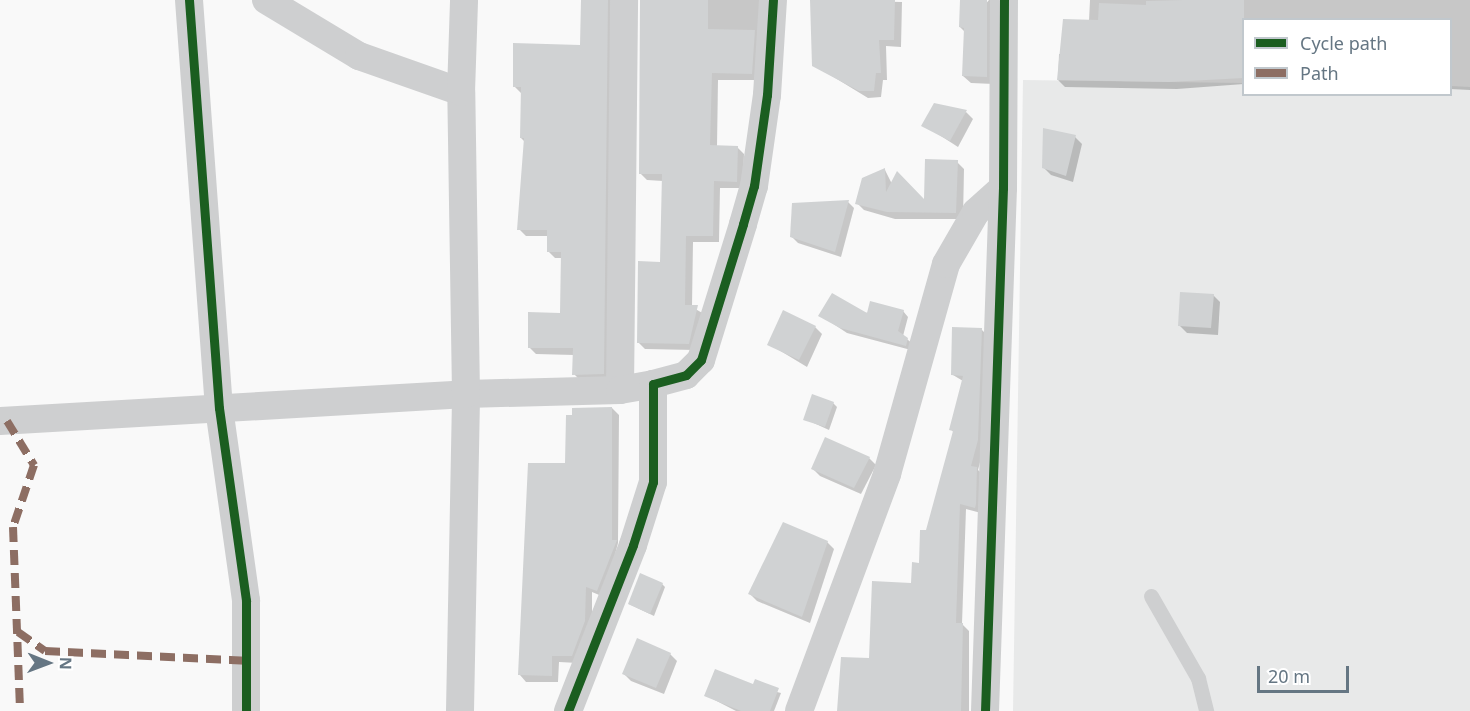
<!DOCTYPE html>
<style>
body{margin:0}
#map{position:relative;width:1470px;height:711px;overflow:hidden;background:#f9f9f9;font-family:"Noto Sans",sans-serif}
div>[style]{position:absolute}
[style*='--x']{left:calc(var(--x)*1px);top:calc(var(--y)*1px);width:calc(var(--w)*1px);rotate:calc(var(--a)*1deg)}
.built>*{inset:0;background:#e8e9e9}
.shadow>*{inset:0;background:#0003}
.building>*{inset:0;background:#d0d2d3}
.lane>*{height:15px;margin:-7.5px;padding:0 7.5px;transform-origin:7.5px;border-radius:7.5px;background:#cecfd0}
.street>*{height:28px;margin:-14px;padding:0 14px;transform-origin:14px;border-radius:14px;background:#cecfd0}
.quiet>*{height:8px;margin-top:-4px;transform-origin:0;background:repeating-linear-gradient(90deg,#8d6e63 0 15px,transparent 0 23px)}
.cycleway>*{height:9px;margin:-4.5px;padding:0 4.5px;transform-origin:4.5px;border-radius:4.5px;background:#1b5e20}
span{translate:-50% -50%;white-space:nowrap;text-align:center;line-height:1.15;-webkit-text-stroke:6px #fff;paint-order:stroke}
.legend{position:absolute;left:1242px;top:18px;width:210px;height:78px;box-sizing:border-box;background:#fff;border:2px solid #c1c8cd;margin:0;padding:8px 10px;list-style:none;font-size:18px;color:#657683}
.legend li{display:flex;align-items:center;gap:12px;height:30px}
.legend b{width:30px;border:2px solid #c1c8cd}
.north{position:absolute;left:18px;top:633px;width:60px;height:60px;-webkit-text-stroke:4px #fff;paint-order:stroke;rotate:91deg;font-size:16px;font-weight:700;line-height:24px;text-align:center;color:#657683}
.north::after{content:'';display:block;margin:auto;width:21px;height:27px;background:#657683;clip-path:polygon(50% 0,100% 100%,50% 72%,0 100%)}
.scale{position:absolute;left:1257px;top:666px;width:92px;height:27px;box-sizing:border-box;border:3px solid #657683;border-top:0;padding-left:8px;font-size:18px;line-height:21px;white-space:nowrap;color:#657683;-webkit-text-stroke:4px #fff;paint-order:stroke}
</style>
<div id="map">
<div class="built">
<div style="clip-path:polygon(1023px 80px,1243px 83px,1244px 94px,1450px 94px,1451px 86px,1470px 87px,1470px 711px,1013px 711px)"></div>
</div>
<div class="shadow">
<div style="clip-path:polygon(583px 0,618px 0,610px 380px,581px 381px,574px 374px,574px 355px,536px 354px,529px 347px,562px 314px,563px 258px,555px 258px,548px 251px,549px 236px,526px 236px,519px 229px,525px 142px,521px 138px,521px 93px,514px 86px,582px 46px)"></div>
<div style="clip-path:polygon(642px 0,768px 0,758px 80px,718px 80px,717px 147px,737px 147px,744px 154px,743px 188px,720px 188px,719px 242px,693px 242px,692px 307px,704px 314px,695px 350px,645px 349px,638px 342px,662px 263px,663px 181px,647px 180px,640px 173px)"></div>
<div style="clip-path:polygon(812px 0,902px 2px,901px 47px,886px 46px,887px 80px,883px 80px,881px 97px,868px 98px,814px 65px)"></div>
<div style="clip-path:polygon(961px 0,985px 0,984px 6px,989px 0,999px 0,994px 84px,971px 83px,963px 76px,965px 32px,960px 27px)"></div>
<div style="clip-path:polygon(1090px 0,1470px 0,1470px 90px,1450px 89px,1450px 20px,1244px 20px,1244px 84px,1177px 89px,1065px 87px,1058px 80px,1059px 54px,1063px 54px,1089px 21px)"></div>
<div style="clip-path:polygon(966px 112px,973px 119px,958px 147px,927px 127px)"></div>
<div style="clip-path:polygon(1075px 137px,1082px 144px,1073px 182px,1051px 175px,1043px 167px)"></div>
<div style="clip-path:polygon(957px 162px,964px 169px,963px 219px,895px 219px,864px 210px,857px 203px,885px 170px,892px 184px,925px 202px)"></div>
<div style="clip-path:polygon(848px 202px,854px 208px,841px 257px,798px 243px,791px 236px)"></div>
<div style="clip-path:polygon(1213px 295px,1220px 302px,1218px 335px,1187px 333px,1180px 326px)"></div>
<div style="clip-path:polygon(903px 311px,908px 317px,903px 336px,913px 344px,911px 350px,847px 333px,820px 315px)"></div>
<div style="clip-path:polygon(815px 327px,822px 334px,807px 367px,769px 344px)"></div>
<div style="clip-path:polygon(981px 329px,987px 335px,984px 447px,978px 470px,983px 475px,981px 513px,966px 509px,962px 624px,969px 631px,969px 711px,838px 711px,913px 585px,954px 433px,951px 429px,963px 381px,953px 375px)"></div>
<div style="clip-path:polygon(833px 403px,837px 407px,829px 430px,805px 419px)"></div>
<div style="clip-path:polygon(612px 408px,619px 415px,618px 543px,604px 597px,592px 592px,592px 629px,578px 663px,559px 662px,558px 682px,526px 682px,520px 675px,566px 465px)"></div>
<div style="clip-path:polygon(869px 458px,876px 465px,861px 494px,820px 476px,813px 469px)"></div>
<div style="clip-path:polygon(827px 542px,834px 549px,810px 623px,757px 601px,750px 594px)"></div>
<div style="clip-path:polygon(662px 584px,665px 587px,654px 616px,629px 604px)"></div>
<div style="clip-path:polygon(670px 654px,677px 661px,664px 694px,631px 681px,624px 674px)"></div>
<div style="clip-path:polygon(753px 686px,781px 693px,774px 711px,736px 711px,705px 695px)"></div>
</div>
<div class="building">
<div style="clip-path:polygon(581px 0,608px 0,604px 374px,572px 375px,573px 348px,528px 348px,528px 312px,560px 313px,561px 252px,547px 252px,547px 230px,517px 230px,524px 138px,520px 138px,521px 87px,513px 87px,513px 43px,580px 45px)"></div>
<div style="clip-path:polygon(640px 0,708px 0,708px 29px,755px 30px,752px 74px,712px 73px,710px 145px,738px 146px,737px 182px,714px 181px,713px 236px,686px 236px,685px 305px,698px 305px,689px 344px,637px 343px,638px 261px,660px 262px,662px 174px,639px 174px)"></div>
<div style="clip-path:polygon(810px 0,895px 0,894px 40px,879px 40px,881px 73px,876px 73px,874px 91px,859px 91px,812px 66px)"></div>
<div style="clip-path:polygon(960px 0,987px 0,987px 77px,962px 76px,964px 28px,959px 27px)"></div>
<div style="clip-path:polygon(1183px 0,1244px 0,1244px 78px,1169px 82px,1057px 80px,1063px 19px,1098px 20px,1099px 3px,1146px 5px,1146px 1px)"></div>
<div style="clip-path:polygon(934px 103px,967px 110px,950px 141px,921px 126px)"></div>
<div style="clip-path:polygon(1043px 128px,1076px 135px,1066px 176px,1042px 168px)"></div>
<div style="clip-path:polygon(925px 159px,958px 160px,956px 213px,887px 212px,855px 204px,862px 178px,885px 168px,886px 192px,897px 171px,924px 199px)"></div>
<div style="clip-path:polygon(849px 200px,835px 252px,790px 237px,792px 203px)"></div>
<div style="clip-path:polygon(1180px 292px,1214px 294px,1211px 328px,1178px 326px)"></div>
<div style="clip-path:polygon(832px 293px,867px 313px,870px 301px,904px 310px,898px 331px,908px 338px,906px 346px,840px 328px,818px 316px)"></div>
<div style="clip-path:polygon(783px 310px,816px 326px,799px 360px,767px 345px)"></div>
<div style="clip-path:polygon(952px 327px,982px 328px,978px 440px,971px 466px,977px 467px,976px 504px,975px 508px,960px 504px,956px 623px,963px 623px,961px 711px,837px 711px,841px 657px,869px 658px,872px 581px,911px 583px,912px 562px,919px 563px,920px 530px,926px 530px,953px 431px,949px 430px,963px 376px,951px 375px)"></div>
<div style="clip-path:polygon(812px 394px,834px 402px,825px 427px,803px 420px)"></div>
<div style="clip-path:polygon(612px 407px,612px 540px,617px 540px,597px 591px,586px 587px,585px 621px,572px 656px,552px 656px,552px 676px,518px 675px,528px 463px,565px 463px,566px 415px,572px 415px,572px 408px)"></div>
<div style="clip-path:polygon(825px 437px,870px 457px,854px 488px,811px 469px)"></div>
<div style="clip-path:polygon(783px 522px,828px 541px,802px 617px,748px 594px)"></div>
<div style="clip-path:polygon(640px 573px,663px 583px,650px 614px,628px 604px)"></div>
<div style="clip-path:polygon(637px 638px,671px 653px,656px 688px,622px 674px)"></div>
<div style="clip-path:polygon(715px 669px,753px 684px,755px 679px,779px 688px,770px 711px,741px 711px,704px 696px)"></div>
</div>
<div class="lane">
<div style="--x:1151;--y:596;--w:95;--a:60.2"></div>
<div style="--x:1198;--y:678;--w:34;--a:76"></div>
</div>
<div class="street">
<div style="--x:189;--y:0;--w:409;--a:85.8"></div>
<div style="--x:219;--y:408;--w:195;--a:82"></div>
<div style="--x:246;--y:601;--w:110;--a:90"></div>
<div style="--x:266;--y:0;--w:109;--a:31.1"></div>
<div style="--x:359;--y:56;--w:108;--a:19.4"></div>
<div style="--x:620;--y:390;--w:390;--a:-89.4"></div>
<div style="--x:0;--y:421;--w:467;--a:-3.3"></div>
<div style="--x:466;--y:394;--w:154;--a:-1.5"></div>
<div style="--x:620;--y:390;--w:34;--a:-10"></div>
<div style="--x:460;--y:711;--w:317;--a:-88.9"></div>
<div style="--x:466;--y:394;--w:302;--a:-90.9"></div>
<div style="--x:461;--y:92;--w:92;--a:-88.1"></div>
<div style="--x:568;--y:711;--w:178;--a:-68.6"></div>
<div style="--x:633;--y:545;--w:66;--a:-72.4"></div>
<div style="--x:653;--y:482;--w:98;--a:-90"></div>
<div style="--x:653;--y:384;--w:34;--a:-15"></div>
<div style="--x:686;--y:375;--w:21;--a:-45"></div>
<div style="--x:701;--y:360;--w:142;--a:-72.8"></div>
<div style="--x:743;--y:224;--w:40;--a:-74"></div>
<div style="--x:754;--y:186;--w:92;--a:-81.9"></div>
<div style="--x:767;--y:95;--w:95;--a:-86.4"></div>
<div style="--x:799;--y:711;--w:253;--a:-69.6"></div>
<div style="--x:887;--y:474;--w:218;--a:-74.3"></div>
<div style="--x:946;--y:264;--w:60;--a:-60"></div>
<div style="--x:976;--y:212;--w:36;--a:-42"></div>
<div style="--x:985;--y:711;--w:523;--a:-88.03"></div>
<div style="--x:1003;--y:188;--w:188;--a:-89.7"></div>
</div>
<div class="quiet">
<div style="--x:7;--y:421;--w:52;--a:58.5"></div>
<div style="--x:34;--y:465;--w:65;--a:108.7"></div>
<div style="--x:13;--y:527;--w:184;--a:87.8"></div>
<div style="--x:18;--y:632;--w:33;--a:35"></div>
<div style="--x:45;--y:651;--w:201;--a:2.8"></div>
</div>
<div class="cycleway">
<div style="--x:189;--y:0;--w:409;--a:85.8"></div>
<div style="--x:219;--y:408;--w:195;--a:82"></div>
<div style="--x:246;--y:601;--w:110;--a:90"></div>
<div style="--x:568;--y:711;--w:178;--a:-68.6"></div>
<div style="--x:633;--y:545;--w:66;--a:-72.4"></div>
<div style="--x:653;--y:482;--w:98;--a:-90"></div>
<div style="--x:653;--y:384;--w:34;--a:-15"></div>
<div style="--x:686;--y:375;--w:21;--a:-45"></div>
<div style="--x:701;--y:360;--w:142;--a:-72.8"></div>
<div style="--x:743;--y:224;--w:40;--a:-74"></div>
<div style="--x:754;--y:186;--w:92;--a:-81.9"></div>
<div style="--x:767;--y:95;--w:95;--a:-86.4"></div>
<div style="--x:985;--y:711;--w:523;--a:-88.03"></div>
<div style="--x:1003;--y:188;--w:188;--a:-89.7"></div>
</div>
<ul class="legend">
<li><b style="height:8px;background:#1b5e20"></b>Cycle path</li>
<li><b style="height:8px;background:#8d6e63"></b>Path</li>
</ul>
<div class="north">N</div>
<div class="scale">20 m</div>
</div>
